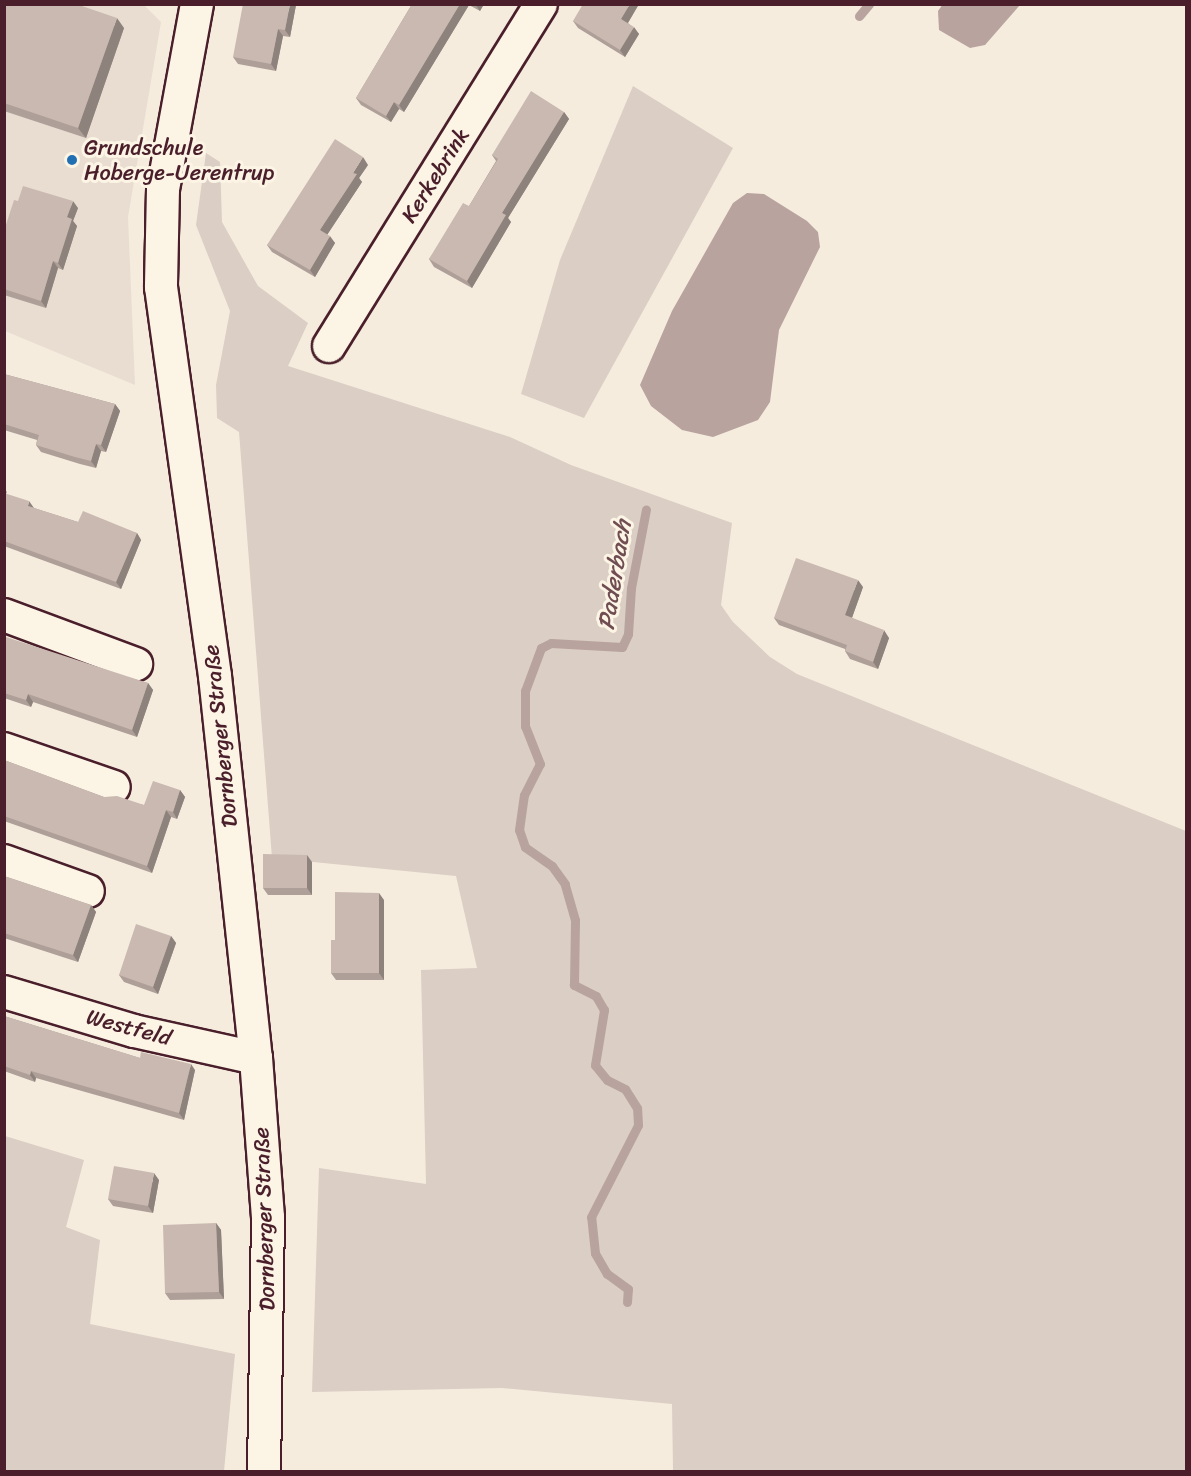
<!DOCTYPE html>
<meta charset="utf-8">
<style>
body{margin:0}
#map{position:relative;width:1191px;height:1476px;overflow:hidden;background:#f5ecde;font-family:Sriracha,sans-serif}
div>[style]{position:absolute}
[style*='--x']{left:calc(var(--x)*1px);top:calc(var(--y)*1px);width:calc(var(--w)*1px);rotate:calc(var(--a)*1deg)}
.built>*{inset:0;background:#e8ddd0}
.green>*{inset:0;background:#dbcec4}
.water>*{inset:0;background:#b8a39e}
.stream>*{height:9px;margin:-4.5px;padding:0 4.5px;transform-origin:4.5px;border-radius:4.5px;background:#b8a39e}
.roads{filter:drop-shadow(2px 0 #4a1f2b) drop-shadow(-2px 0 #4a1f2b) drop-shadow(0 2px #4a1f2b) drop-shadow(0 -2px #4a1f2b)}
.minor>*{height:32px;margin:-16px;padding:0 16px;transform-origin:16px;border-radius:16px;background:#fcf5e5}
.wall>*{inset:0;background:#ae9f98}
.shaded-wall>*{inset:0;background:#8d827c}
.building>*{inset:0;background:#cab9b1}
.dots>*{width:16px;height:16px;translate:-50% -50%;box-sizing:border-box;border:3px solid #fcf5e5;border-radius:50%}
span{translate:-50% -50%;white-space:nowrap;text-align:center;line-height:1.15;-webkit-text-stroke:6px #fcf5e5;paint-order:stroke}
.poi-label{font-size:22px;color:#4a1f2b}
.left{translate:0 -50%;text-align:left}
.street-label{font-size:22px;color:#4a1f2b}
.water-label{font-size:24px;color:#704d53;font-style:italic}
.frame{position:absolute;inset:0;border:6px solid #4a1f2b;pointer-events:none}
</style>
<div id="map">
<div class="built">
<div style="clip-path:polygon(4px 5px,144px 5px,161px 22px,128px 217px,135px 385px,5px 331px)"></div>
</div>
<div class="green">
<div style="clip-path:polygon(633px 86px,733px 148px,584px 418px,521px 394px,560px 260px)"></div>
<div style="clip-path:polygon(206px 153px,220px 162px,222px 222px,258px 286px,308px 323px,288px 366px,510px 437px,571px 465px,732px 523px,721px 605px,733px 622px,770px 657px,797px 674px,1186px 831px,1186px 1471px,673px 1471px,672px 1404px,502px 1388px,312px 1392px,319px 1168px,426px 1184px,421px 970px,477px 968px,456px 876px,272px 858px,239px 432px,217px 418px,216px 385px,230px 311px,196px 225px)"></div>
<div style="clip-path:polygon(5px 1136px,84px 1160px,66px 1227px,100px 1240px,90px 1324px,235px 1354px,224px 1471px,5px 1471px)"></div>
</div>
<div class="water">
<div style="clip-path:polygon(943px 4px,1020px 4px,1020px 5px,985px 45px,970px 48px,939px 30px,938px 11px)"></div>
<div style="clip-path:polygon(747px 193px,764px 194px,807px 221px,818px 232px,820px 247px,779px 330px,770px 402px,758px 420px,713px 437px,682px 430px,651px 406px,640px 385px,672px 311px,733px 203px)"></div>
</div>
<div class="stream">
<div style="--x:859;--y:16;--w:16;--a:-50"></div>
<div style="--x:627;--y:1302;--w:13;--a:-86"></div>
<div style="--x:628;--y:1289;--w:26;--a:-144"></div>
<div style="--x:607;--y:1274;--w:24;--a:-120"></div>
<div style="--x:595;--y:1253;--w:36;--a:-96"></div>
<div style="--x:591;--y:1217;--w:103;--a:-62.9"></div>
<div style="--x:638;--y:1125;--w:17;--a:-93"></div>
<div style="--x:637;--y:1108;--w:22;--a:-122"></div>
<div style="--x:625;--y:1089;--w:20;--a:-153"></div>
<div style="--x:607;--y:1080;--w:19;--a:-129"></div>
<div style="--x:595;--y:1065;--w:56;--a:-80.7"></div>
<div style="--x:604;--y:1010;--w:16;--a:-120"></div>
<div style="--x:596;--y:996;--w:25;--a:-153"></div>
<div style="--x:574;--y:985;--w:65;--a:-89.1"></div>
<div style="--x:575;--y:920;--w:37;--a:-106"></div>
<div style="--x:565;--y:884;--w:22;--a:-126"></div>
<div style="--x:552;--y:866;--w:33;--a:-145"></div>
<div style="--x:525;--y:847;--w:18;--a:-109"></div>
<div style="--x:519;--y:830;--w:35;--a:-82"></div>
<div style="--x:524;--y:795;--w:35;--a:-63"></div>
<div style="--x:540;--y:764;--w:41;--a:-111.5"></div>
<div style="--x:525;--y:726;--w:35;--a:-90"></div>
<div style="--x:525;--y:691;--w:46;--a:-69.6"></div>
<div style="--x:541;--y:648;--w:11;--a:-27"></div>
<div style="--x:551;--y:643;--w:71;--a:3.2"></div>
<div style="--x:622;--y:647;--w:14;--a:-65"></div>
<div style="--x:628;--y:634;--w:46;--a:-86.3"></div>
<div style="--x:631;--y:588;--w:80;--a:-79.2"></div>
</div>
<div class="roads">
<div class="minor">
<div style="--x:197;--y:4;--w:188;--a:100.4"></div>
<div style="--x:163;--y:189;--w:98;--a:91.2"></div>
<div style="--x:161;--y:287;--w:393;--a:82.1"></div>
<div style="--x:215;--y:676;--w:384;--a:83.9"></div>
<div style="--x:256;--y:1058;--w:159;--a:85.7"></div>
<div style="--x:268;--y:1217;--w:255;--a:90.9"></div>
<div style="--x:329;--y:346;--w:402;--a:-58.2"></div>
<div style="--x:4;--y:615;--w:141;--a:20.4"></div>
<div style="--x:4;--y:749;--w:116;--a:19.1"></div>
<div style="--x:4;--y:861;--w:89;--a:19.7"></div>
<div style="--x:4;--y:992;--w:136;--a:16.7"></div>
<div style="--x:134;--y:1031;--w:125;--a:12.5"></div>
</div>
</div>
<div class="wall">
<div style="clip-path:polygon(4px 4px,124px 28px,86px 138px,4px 111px)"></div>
<div style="clip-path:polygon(412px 4px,484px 4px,480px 11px,469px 5px,404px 112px,399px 109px,391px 122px,361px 105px,356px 98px)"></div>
<div style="clip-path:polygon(639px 4px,628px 23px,639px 34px,625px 57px,578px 28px,573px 21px)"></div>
<div style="clip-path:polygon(296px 5px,290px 37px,283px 36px,276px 71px,238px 64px,233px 57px)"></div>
<div style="clip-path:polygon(564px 112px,569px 119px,508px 218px,511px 222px,472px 288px,434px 267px,429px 259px,469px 206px,496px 161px,492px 155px)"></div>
<div style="clip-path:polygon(368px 165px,359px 178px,362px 182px,327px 235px,335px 243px,315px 277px,272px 252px,267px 245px)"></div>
<div style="clip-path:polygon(18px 201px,78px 208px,73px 221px,77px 226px,63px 270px,58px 268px,46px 308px,4px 295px,4px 231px)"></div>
<div style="clip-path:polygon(4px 374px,115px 404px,120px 411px,106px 452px,101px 451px,96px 468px,80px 464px,41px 452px,36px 445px,37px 440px,4px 430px)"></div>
<div style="clip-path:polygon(4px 488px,7px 492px,6px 494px,34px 508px,78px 522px,137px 533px,141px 540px,121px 589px,4px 546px)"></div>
<div style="clip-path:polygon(863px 587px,852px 618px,889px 638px,878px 669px,850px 659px,845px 651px,845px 649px,779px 625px,774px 618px)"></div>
<div style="clip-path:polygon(4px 642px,148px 683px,153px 690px,137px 737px,33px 702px,31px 707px,4px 698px)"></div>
<div style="clip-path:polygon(4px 760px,104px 797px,144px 805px,180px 790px,185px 797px,177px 819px,171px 817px,152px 873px,4px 821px)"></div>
<div style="clip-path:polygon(312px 862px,312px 895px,268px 895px,263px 888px)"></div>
<div style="clip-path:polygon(4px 876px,91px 905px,96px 912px,78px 962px,4px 938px)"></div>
<div style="clip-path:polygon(384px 900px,384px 980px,336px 980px,331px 973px,335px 940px)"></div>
<div style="clip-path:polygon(171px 936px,176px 943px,158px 994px,124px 982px,119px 975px)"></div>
<div style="clip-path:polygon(4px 1016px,140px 1058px,195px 1070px,184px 1120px,36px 1078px,35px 1082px,4px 1071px)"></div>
<div style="clip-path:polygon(159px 1180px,153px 1213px,113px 1206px,108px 1199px)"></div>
<div style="clip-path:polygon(216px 1223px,221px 1230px,224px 1299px,170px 1300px,165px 1293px)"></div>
</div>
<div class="shaded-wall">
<div style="clip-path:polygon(290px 4px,296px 5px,290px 37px,285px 30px)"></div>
<div style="clip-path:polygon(460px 4px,469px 5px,404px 112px,399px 105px)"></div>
<div style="clip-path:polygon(475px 4px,484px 4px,480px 11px)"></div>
<div style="clip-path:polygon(630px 4px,639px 4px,626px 26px,621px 19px)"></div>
<div style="clip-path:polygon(117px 18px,124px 28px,86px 138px,78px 128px)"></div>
<div style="clip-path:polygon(634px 27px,639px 34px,625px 57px,620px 50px)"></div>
<div style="clip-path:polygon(278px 29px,283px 36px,276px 71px,271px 64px)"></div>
<div style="clip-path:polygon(394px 102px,399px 109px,391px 122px,386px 116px)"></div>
<div style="clip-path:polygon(564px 112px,569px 119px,508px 218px,511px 222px,472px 288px,467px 281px,502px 213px)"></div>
<div style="clip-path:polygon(363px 157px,368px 165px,359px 178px,362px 182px,325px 238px,320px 230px,353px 173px)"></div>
<div style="clip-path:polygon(73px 201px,78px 208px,73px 221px,77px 226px,63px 270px,58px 263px,67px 217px)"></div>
<div style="clip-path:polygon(330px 236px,335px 243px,315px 277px,310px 270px)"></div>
<div style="clip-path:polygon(53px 261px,58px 268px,46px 308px,41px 301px)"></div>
<div style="clip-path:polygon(115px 404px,120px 411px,106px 452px,101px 445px)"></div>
<div style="clip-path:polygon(96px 444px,101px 451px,96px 468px,91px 461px)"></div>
<div style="clip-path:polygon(29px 501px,34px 508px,28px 506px)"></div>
<div style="clip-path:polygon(137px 533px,141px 540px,121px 589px,116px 582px)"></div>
<div style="clip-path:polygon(858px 580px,863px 587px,850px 623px,845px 615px)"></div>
<div style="clip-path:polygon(884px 630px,889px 638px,878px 669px,873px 662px)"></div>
<div style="clip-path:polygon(148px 683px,153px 690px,137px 737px,132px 730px)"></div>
<div style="clip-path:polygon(28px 694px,33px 702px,31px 707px,26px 700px)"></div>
<div style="clip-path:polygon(180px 790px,185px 797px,177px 819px,173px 812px)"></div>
<div style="clip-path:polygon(166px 810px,171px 817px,152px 873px,147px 866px)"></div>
<div style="clip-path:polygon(307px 855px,312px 862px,312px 895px,307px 888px)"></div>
<div style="clip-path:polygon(379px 893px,384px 900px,384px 980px,379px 973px)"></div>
<div style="clip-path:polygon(91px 905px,96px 912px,78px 962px,73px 955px)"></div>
<div style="clip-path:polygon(171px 936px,176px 943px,158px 994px,153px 987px)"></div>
<div style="clip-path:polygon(191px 1064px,195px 1070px,184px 1120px,179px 1113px)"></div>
<div style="clip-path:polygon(31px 1071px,36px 1078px,35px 1082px,30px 1075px)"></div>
<div style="clip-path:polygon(154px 1173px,159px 1180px,153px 1213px,148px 1206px)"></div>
<div style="clip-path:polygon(216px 1223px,221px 1230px,224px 1299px,219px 1292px)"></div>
</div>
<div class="building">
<div style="clip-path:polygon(4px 4px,76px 4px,117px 18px,78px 128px,4px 103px)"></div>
<div style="clip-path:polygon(243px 4px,290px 4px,285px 30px,278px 29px,271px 64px,233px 57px)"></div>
<div style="clip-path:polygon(412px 4px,460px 4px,399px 105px,394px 102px,386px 116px,356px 98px)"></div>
<div style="clip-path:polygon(583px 4px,630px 4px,621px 19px,634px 27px,620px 50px,573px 21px)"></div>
<div style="clip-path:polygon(531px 91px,564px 112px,502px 213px,506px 215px,467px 281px,429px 259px,463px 203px,469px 206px,498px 159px,492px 155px)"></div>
<div style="clip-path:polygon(335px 139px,363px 157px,353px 173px,357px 174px,320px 230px,330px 236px,310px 270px,267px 245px)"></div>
<div style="clip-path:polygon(23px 186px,73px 201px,67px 217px,72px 219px,58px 263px,53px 261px,41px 301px,4px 289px,4px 231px,14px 200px,18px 201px)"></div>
<div style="clip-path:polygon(4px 374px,115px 404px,101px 445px,96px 444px,91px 461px,75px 457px,36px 445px,39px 435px,4px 424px)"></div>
<div style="clip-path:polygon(4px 493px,29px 501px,28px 506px,78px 522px,83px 511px,137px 533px,116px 582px,4px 541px)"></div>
<div style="clip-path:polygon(796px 558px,858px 580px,845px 615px,884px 630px,873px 662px,845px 651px,847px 645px,774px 618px)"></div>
<div style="clip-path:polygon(6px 637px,148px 683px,132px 730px,28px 694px,26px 700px,4px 693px,4px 642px)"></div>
<div style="clip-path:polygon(4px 760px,104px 797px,117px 796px,144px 805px,153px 781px,180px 790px,173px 812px,166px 810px,147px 866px,4px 816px)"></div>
<div style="clip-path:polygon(263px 854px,307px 855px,307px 888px,263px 888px)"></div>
<div style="clip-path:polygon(4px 876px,91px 905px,73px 955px,4px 933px)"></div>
<div style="clip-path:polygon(335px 892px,379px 893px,379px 973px,331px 973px,331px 940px,335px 940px)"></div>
<div style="clip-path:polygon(136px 924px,171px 936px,153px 987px,119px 975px)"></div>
<div style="clip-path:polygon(4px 1016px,140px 1058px,141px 1052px,191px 1064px,179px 1113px,31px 1071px,30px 1075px,4px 1066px)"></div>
<div style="clip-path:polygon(114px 1166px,154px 1173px,148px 1206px,108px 1199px)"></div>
<div style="clip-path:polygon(216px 1223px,219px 1292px,165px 1293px,163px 1225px)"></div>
</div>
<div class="dots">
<div style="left:72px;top:160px;background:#1f6fb2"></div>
</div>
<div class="poi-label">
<span class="left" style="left:84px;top:160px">Grundschule<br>Hoberge-Uerentrup</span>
</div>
<div class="street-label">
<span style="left:435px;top:175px;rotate:-58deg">Kerkebrink</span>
<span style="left:220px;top:736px;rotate:-96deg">Dornberger Straße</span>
<span style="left:129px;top:1027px;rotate:15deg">Westfeld</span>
<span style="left:264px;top:1219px;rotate:-92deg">Dornberger Straße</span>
</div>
<div class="water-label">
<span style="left:615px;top:575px;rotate:-81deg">Paderbach</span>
</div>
<div class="frame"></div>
</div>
